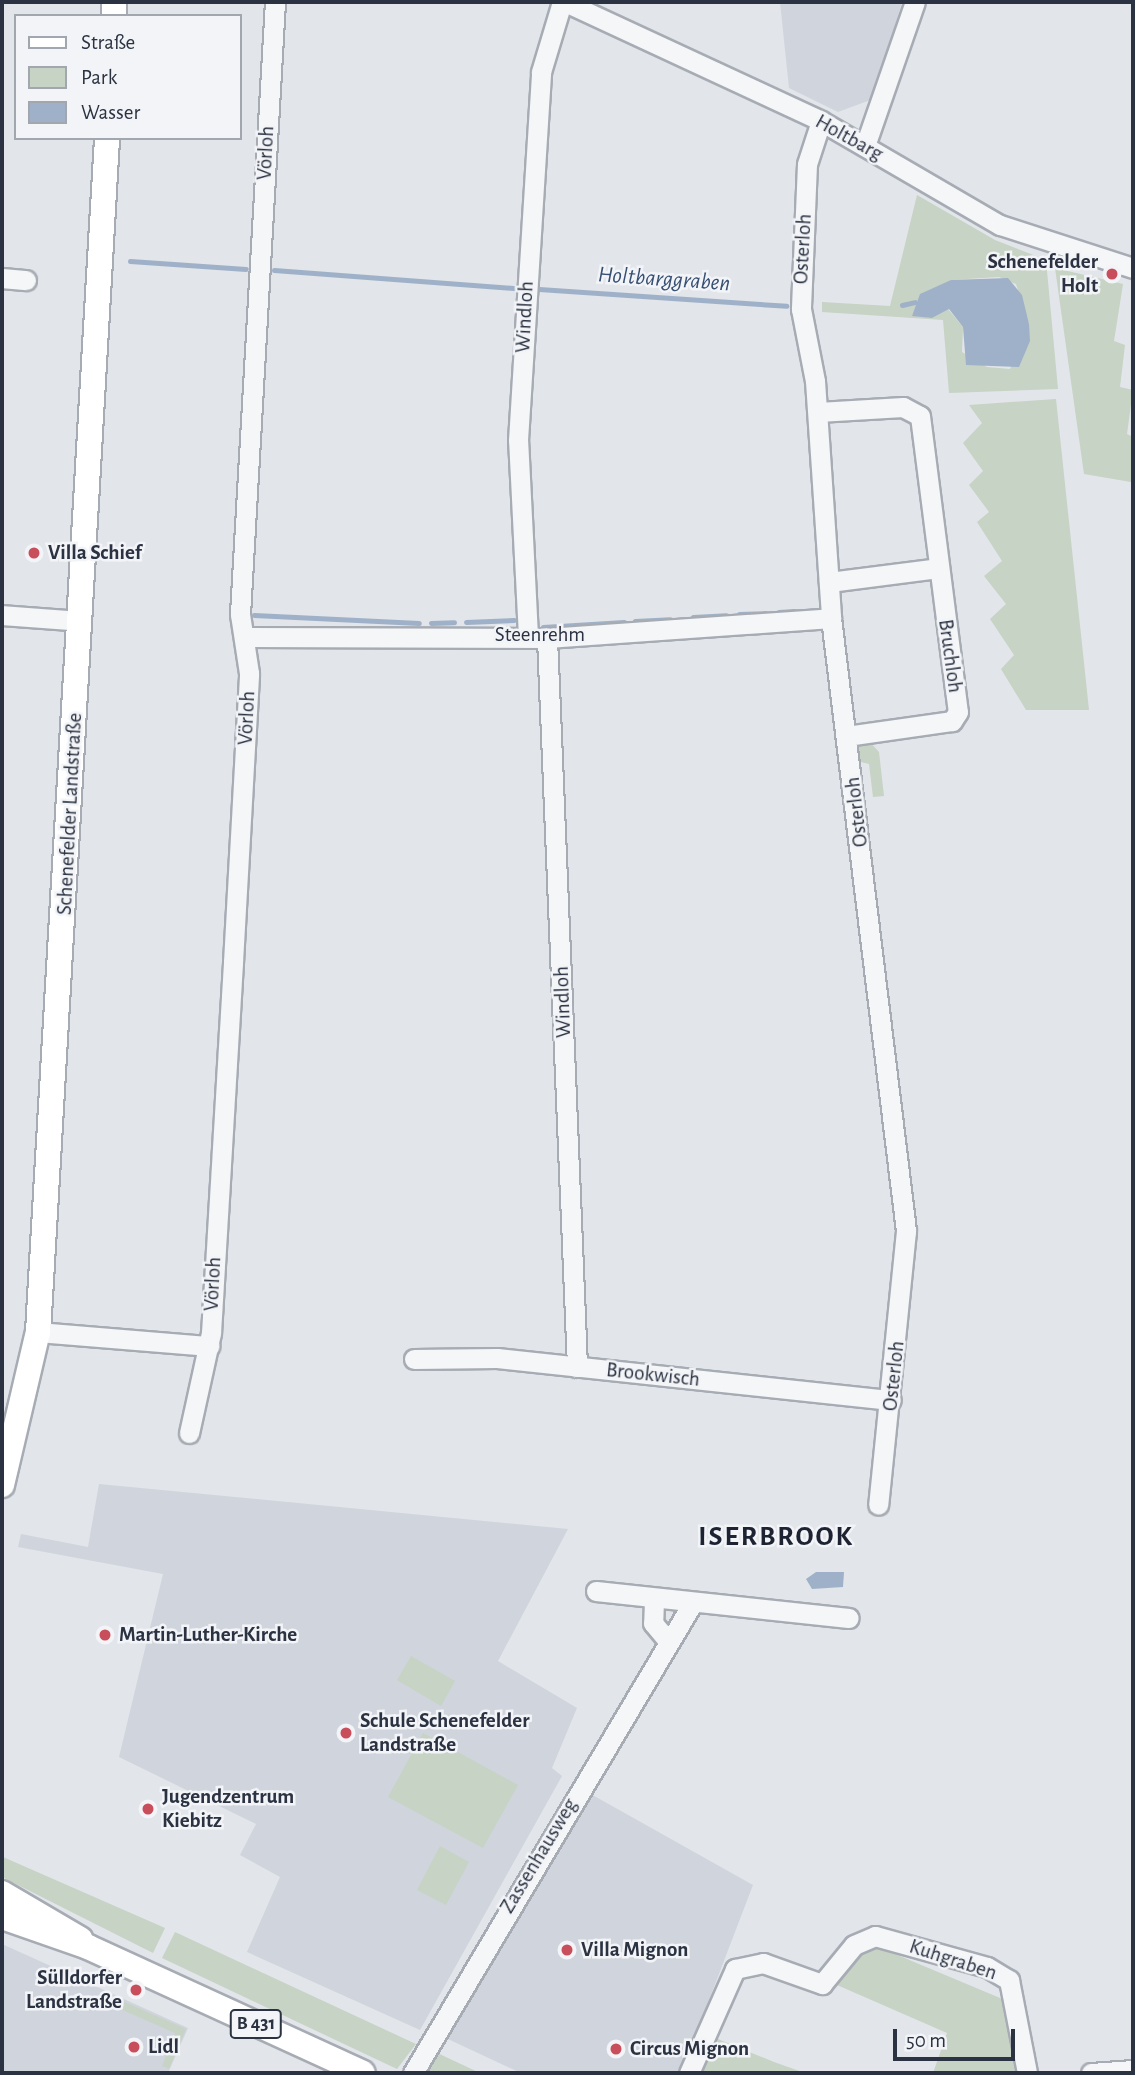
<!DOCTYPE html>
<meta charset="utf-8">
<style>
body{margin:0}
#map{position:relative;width:1135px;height:2075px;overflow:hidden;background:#e2e5ea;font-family:"Alegreya Sans",sans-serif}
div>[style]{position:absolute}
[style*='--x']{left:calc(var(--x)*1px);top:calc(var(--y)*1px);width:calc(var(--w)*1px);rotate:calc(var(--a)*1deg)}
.built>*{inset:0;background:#d0d4dc}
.green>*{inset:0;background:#c7d3c4}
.water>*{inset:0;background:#9fb1c8}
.stream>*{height:5px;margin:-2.5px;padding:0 2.5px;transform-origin:2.5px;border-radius:2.5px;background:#9fb1c8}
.roads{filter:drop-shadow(2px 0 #a7acb4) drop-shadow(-2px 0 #a7acb4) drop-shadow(0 2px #a7acb4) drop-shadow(0 -2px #a7acb4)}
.minor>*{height:19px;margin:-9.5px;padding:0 9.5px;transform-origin:9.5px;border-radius:9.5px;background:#f5f6f8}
.major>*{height:24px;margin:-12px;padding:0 12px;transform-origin:12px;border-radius:12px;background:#fff}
.dots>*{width:19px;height:19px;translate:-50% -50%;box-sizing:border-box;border:4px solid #f2f4f7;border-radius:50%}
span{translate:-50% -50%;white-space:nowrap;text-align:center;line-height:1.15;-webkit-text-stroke:5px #f2f4f7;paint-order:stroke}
.shield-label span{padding:2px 5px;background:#f2f4f7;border:2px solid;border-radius:5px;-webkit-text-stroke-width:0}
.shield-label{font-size:19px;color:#2b3241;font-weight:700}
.street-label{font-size:21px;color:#2b3241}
.poi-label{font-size:21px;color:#2b3241;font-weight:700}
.right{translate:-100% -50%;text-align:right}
.left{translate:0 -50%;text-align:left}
.water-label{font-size:23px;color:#374f73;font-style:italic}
.district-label{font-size:28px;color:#1d2332;font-weight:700;letter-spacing:2px}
.frame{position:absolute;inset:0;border:4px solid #2b3241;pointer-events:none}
.legend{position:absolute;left:14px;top:14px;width:228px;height:126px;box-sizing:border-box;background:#f2f4f7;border:2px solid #a2a6ae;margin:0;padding:9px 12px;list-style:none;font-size:21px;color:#2b3241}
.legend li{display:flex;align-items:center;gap:14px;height:35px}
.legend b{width:35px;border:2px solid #a2a6ae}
.scale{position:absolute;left:893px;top:2029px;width:122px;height:32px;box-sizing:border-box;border:4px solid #2b3241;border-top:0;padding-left:9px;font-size:21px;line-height:24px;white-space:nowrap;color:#2b3241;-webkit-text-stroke:5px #f2f4f7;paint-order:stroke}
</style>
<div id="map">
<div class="built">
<div style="clip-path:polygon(780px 2px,902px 2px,873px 99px,838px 112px,789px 88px)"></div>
<div style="clip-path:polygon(99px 1484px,568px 1529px,498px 1661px,577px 1708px,552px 1768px,562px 1776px,420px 2030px,247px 1952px,280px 1877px,240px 1855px,256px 1824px,119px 1757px,163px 1574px,18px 1547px,21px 1534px,88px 1547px)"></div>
<div style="clip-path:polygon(580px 1788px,753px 1885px,681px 2073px,521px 2073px,435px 2033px)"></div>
<div style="clip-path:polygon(2px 1944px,188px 2028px,168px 2073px,2px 2073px)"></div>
</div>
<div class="green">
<div style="clip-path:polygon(evenodd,917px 195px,995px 240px,1046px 260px,1058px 389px,949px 393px,943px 320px,822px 312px,822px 302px,890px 306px,917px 195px,999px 277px,1016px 284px,1029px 324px,1010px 369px,987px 367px,962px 352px,963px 327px,948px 309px,932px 318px,912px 315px,951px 280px,999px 277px)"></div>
<div style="clip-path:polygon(1055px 268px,1123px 284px,1114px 341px,1125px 345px,1120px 387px,1133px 390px,1127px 434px,1133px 437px,1131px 482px,1084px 474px)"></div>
<div style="clip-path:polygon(1056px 399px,1089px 710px,1026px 710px,1001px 669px,1014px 655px,990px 619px,1006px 604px,984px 576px,1002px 561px,977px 522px,989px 512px,969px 485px,983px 471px,963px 443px,982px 423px,969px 405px)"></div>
<div style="clip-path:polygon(866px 738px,879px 752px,884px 796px,873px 797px,869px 764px,857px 761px,857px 748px)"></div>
<div style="clip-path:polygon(411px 1656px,455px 1681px,441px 1706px,397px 1680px)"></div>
<div style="clip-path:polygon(423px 1733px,518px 1785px,483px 1848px,388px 1797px)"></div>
<div style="clip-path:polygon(440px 1846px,469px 1862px,446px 1905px,417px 1890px)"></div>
<div style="clip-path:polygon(3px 1857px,165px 1928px,153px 1953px,2px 1877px)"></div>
<div style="clip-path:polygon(175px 1932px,416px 2044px,397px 2069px,162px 1958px)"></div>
<div style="clip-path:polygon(876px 1946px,1012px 2003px,1020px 2073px,933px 2073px,947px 2033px,837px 1985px,858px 1955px)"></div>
<div style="clip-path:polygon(111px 1996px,186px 2029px,169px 2069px,162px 2066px,175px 2033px,109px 2004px)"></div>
<div style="clip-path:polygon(713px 2037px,774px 2062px,805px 2073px,699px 2073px)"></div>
<div style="clip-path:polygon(433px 2051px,480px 2073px,427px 2073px)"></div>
</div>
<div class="water">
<div style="clip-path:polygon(1008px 278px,1022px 295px,1029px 324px,1030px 341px,1019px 367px,966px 365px,963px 327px,949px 309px,932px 318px,912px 316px,920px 294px,951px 280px)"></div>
<div style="clip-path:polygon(816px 1572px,844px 1572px,843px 1587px,812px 1589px,806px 1579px)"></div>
</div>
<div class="stream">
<div style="--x:130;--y:261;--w:116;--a:3.9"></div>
<div style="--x:274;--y:270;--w:243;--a:4.3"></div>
<div style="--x:539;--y:289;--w:248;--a:3.9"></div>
<div style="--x:902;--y:305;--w:13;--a:-13"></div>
<div style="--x:779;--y:612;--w:15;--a:-4"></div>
<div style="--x:739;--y:614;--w:26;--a:-2"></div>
<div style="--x:254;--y:615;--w:165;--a:2.8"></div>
<div style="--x:693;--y:617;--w:33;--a:-3"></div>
<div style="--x:635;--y:621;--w:35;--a:-3"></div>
<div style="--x:466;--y:622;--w:48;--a:-2.4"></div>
<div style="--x:431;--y:623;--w:23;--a:-2"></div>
<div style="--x:543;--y:627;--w:81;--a:-3.5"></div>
</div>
<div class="roads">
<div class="minor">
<div style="--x:565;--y:2;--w:282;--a:24.9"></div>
<div style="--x:821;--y:121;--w:207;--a:30.2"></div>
<div style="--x:1000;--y:225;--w:140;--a:17.9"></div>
<div style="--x:821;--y:121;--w:45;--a:108"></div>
<div style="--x:807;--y:164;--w:145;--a:92.4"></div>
<div style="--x:801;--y:309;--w:73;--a:79"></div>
<div style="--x:815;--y:381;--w:238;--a:86.1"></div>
<div style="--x:831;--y:618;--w:618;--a:83.02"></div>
<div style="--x:906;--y:1231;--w:275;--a:95.8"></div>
<div style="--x:865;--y:146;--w:152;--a:-70.9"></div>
<div style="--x:2;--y:278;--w:24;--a:5"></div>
<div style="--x:818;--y:412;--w:85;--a:-3.4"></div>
<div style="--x:903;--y:407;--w:19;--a:28"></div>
<div style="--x:920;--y:416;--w:298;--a:82.7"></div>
<div style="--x:958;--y:712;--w:11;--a:124"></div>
<div style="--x:952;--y:721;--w:106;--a:171.9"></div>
<div style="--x:829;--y:582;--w:110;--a:-7.3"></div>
<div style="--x:2;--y:615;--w:79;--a:4.3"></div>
<div style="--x:528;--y:636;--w:196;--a:-92.9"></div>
<div style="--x:518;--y:440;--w:369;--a:-86.4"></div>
<div style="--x:541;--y:72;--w:73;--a:-73.3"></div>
<div style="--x:248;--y:637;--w:299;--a:0.2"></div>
<div style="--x:547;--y:638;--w:285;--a:-4"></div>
<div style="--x:547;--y:638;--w:730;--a:87.64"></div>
<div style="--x:38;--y:1332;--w:172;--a:4.7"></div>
<div style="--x:414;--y:1359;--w:83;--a:-0.7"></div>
<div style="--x:497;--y:1358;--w:396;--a:6.1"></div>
<div style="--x:189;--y:1433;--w:102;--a:-77.6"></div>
<div style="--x:211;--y:1333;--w:372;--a:-86.6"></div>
<div style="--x:233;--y:962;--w:289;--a:-86.8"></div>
<div style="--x:249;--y:673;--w:60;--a:-98.7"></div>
<div style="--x:240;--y:614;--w:613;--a:-86.73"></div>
<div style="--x:596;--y:1591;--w:254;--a:6.1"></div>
<div style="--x:654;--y:1600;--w:23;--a:92"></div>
<div style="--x:653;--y:1623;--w:23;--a:50"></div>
<div style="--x:413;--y:2073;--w:546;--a:-59.25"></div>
<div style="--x:689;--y:2073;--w:114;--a:-66.1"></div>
<div style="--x:735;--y:1969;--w:29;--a:-12"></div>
<div style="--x:763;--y:1963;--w:63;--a:19.6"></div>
<div style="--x:822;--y:1984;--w:50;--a:-50.6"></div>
<div style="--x:854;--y:1945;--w:23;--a:-23"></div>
<div style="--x:875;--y:1936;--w:116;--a:15.5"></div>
<div style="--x:987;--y:1967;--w:26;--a:31"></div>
<div style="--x:1009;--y:1980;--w:95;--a:79"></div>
<div style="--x:1091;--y:2073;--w:42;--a:-4.1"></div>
</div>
<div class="major">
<div style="--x:114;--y:16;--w:14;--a:-90"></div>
<div style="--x:2;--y:1485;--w:157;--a:-76.8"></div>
<div style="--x:38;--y:1332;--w:1196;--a:-86.69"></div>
<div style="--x:2;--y:1893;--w:91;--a:30.5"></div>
<div style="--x:2;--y:1917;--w:91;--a:19.2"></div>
<div style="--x:88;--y:1947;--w:302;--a:24.6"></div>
</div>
</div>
<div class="dots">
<div style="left:1112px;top:274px;background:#c84e5b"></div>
<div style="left:34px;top:553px;background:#c84e5b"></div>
<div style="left:105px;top:1635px;background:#c84e5b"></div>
<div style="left:346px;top:1733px;background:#c84e5b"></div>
<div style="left:148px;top:1809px;background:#c84e5b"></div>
<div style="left:567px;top:1950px;background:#c84e5b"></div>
<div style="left:136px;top:1990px;background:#c84e5b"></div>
<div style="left:134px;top:2047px;background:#c84e5b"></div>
<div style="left:616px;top:2049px;background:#c84e5b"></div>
</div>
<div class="shield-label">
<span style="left:256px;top:2024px">B 431</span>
</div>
<div class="street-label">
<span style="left:849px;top:138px;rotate:29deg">Holtbarg</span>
<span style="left:266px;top:153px;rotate:-87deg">Vörloh</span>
<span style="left:803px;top:249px;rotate:-87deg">Osterloh</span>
<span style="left:525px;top:317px;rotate:-87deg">Windloh</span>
<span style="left:540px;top:635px">Steenrehm</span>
<span style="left:950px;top:656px;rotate:82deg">Bruchloh</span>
<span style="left:247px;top:718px;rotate:-87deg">Vörloh</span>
<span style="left:857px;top:812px;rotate:-97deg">Osterloh</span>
<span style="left:70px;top:814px;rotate:-87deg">Schenefelder Landstraße</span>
<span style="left:563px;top:1002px;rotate:-92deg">Windloh</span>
<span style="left:213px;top:1284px;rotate:-87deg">Vörloh</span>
<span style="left:653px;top:1375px;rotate:6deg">Brookwisch</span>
<span style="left:894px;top:1376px;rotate:-84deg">Osterloh</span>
<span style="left:539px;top:1856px;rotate:-59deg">Zassenhausweg</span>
<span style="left:953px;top:1960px;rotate:18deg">Kuhgraben</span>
</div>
<div class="poi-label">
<span class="right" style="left:1098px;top:274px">Schenefelder<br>Holt</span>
<span class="left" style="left:48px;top:553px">Villa Schief</span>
<span class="left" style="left:119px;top:1635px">Martin-Luther-Kirche</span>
<span class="left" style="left:360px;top:1733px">Schule Schenefelder<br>Landstraße</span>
<span class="left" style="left:162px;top:1809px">Jugendzentrum<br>Kiebitz</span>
<span class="left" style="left:581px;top:1950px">Villa Mignon</span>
<span class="right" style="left:122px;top:1990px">Sülldorfer<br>Landstraße</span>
<span class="left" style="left:148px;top:2047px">Lidl</span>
<span class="left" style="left:630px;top:2049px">Circus Mignon</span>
</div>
<div class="water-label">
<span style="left:664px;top:280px;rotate:4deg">Holtbarggraben</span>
</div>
<div class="district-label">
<span style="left:776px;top:1537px">ISERBROOK</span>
</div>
<div class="frame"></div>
<ul class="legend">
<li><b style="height:9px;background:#fff"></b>Straße</li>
<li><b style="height:19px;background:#c7d3c4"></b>Park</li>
<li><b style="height:19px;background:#9fb1c8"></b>Wasser</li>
</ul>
<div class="scale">50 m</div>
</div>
